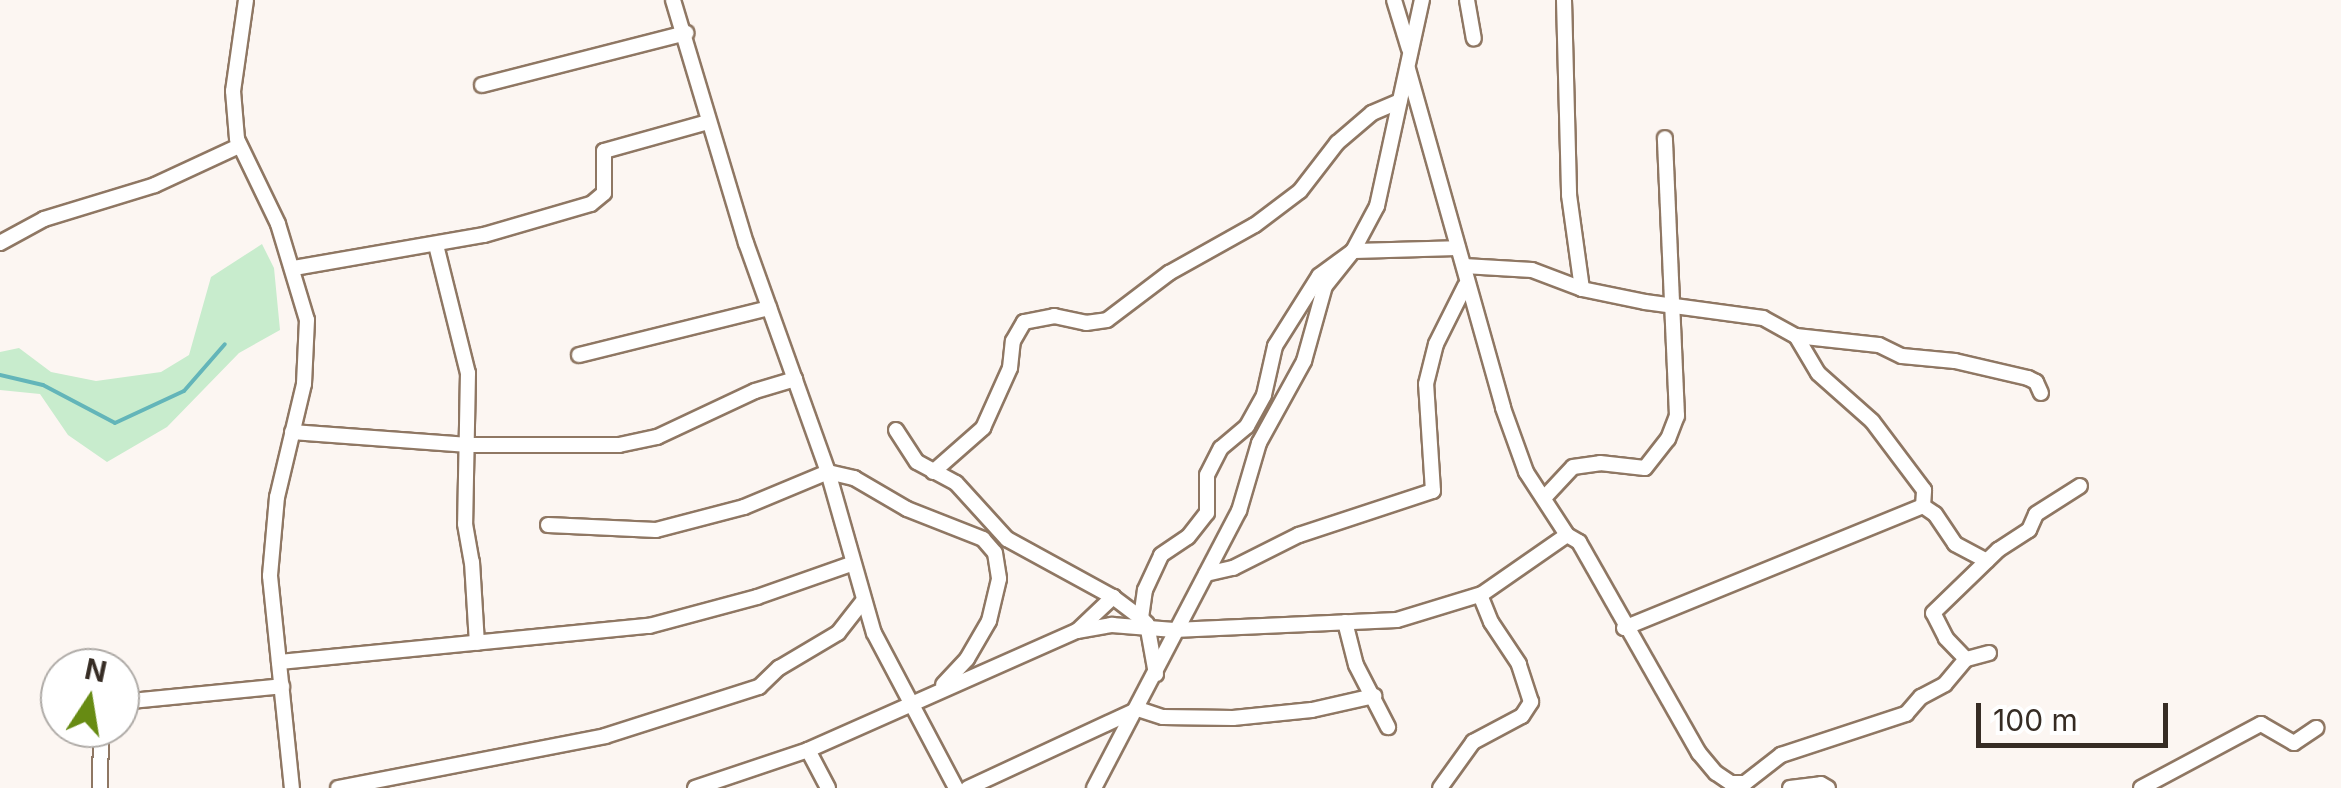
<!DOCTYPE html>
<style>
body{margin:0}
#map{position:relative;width:2341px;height:788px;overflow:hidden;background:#fcf6f2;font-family:Inter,sans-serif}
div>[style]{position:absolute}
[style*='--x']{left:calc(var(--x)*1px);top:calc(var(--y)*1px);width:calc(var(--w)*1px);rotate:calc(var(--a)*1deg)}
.green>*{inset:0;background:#c8eccd}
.stream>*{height:4px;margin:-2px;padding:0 2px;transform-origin:2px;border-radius:2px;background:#63b5b9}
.roads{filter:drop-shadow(2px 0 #8f7763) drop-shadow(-2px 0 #8f7763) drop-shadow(0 2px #8f7763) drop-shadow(0 -2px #8f7763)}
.minor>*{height:14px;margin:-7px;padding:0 7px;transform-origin:7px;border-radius:7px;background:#fff}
span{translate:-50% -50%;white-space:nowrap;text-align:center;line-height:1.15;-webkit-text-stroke:8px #fff;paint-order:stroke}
.north{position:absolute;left:40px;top:648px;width:100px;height:100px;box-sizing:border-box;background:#fff;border:2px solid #afaba7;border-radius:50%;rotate:12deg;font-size:28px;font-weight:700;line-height:40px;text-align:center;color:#362c24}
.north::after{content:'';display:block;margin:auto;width:35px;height:45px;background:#678b13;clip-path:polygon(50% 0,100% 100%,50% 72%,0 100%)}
.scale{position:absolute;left:1976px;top:703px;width:192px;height:45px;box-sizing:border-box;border:5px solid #362c24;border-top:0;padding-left:12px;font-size:30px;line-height:35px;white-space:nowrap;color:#362c24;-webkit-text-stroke:8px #fff;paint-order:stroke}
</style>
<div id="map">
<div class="green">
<div style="clip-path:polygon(262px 244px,274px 268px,280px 330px,239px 353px,167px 427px,107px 462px,68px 435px,40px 394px,0 390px,0 352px,19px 348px,51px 372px,96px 381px,161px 372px,189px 355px,211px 277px)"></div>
</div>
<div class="stream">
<div style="--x:0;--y:375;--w:44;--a:13.1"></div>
<div style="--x:43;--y:385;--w:81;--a:27.8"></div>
<div style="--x:115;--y:423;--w:76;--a:-24.9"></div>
<div style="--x:184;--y:391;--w:62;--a:-48.9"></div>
</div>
<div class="roads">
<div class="minor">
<div style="--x:246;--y:0;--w:92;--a:98.1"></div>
<div style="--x:233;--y:91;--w:48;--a:85.2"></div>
<div style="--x:237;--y:139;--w:94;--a:64.2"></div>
<div style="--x:278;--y:224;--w:100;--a:73.2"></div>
<div style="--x:307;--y:320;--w:64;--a:92.7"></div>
<div style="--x:304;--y:384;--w:116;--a:103.4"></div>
<div style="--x:277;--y:497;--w:79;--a:95.1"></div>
<div style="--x:270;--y:576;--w:213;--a:84.1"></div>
<div style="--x:673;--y:0;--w:254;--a:73.3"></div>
<div style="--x:746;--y:243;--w:243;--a:70.3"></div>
<div style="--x:828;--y:472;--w:167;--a:74.1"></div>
<div style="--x:874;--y:633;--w:175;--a:62.1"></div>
<div style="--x:1394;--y:0;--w:51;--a:73"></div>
<div style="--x:1467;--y:0;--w:39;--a:80"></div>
<div style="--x:1564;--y:0;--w:195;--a:88.5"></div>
<div style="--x:1569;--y:195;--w:95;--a:82.1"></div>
<div style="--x:1408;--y:69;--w:352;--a:74.3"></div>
<div style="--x:1503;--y:408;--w:68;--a:70.2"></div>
<div style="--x:1526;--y:472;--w:75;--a:56.9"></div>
<div style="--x:482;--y:85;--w:211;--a:-14.3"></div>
<div style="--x:0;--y:243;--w:50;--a:-28.6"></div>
<div style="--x:44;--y:219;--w:116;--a:-17"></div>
<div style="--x:155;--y:185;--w:93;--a:-24.9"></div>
<div style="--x:436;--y:245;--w:132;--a:76"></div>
<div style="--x:468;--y:373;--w:151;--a:91.1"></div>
<div style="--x:465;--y:524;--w:39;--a:80"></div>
<div style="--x:472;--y:562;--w:81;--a:86.5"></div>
<div style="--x:1464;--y:266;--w:68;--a:3.4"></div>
<div style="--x:1532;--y:270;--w:53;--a:20.8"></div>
<div style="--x:1582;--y:289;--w:64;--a:11.7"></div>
<div style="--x:1645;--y:302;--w:119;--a:7.7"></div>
<div style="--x:1763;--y:318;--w:38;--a:29"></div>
<div style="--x:1796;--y:336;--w:83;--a:6.2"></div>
<div style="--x:1879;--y:345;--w:25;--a:26"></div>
<div style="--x:1902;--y:356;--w:53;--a:5.4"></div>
<div style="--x:1955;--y:361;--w:75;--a:13.1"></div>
<div style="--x:2028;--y:378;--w:9;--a:27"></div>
<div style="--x:2036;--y:382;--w:12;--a:66"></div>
<div style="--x:294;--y:268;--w:193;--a:-9.9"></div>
<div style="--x:484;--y:235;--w:111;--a:-16.2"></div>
<div style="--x:591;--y:204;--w:17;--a:-40"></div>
<div style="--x:604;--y:193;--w:42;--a:-90"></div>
<div style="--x:604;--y:151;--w:108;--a:-15.6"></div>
<div style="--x:579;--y:355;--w:196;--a:-13.9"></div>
<div style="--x:896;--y:430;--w:38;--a:57"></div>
<div style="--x:917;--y:462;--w:44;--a:28.3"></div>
<div style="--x:956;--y:483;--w:76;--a:47.7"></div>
<div style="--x:1007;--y:539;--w:121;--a:28.7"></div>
<div style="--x:1113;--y:597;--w:35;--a:37"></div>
<div style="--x:1141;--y:618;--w:8;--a:45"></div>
<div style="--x:1147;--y:624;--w:51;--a:79.8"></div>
<div style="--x:292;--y:432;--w:177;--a:4.2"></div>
<div style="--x:469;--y:445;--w:150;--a:0"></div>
<div style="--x:619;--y:445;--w:39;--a:-12"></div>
<div style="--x:657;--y:437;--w:108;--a:-25.1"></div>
<div style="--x:755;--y:391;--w:42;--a:-16.7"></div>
<div style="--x:933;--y:472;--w:67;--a:-41.3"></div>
<div style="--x:983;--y:428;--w:66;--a:-65.8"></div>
<div style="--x:1010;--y:368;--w:27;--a:-84"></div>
<div style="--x:1013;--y:341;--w:22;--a:-60"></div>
<div style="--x:1024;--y:322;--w:31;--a:-11"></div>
<div style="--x:1054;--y:316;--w:33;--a:12"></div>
<div style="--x:1086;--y:323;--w:21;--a:-8"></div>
<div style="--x:1107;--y:320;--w:78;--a:-37.2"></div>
<div style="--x:1169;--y:273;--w:98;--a:-29.2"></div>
<div style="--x:1255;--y:225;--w:56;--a:-37.1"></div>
<div style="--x:1300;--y:191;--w:61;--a:-52.4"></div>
<div style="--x:1337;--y:143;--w:46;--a:-40.6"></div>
<div style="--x:1372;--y:113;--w:30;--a:-23"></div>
<div style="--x:1544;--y:498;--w:42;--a:-46.9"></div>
<div style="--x:1573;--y:467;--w:27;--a:-8"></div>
<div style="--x:1600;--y:463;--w:45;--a:6.3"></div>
<div style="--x:1645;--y:468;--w:37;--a:-52"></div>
<div style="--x:1668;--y:439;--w:25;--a:-69"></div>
<div style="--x:1677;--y:416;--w:278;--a:-92.5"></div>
<div style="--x:1923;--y:506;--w:14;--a:34"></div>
<div style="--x:1935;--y:514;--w:36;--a:56"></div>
<div style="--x:1955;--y:544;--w:36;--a:28"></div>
<div style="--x:548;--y:525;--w:108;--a:2.7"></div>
<div style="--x:656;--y:530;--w:91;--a:-14.6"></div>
<div style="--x:744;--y:507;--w:91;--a:-22.6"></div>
<div style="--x:828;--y:472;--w:27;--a:13"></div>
<div style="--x:854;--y:478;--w:61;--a:30.3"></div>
<div style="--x:907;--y:509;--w:82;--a:21.5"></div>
<div style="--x:983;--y:539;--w:18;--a:49"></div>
<div style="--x:995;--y:553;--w:26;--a:81"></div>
<div style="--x:999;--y:579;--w:43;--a:103.4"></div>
<div style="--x:989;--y:621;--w:44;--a:120.1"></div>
<div style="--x:967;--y:659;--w:35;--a:133"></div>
<div style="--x:1206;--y:574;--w:28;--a:-13"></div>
<div style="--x:1233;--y:568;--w:74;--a:-26.6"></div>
<div style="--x:1299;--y:535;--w:141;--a:-18.2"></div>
<div style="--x:1433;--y:491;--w:107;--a:-93.7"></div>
<div style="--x:1426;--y:384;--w:41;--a:-76"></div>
<div style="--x:1436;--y:344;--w:65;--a:-63.4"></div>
<div style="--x:1141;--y:618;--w:28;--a:-82"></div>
<div style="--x:1145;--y:590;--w:38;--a:-65"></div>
<div style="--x:1161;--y:555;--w:32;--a:-34"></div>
<div style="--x:1188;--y:537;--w:31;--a:-52"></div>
<div style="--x:1207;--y:513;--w:38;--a:-90"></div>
<div style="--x:1207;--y:475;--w:30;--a:-63"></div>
<div style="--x:1221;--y:448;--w:34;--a:-40"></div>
<div style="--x:1247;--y:426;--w:35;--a:-61"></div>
<div style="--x:1264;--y:395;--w:50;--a:-77.3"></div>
<div style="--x:1275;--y:346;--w:83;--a:-57.8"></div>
<div style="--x:1319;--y:276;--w:42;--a:-36.3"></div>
<div style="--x:1353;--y:251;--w:105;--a:-1.6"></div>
<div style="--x:1345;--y:622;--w:44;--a:75.7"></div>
<div style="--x:1356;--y:665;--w:70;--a:62.7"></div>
<div style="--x:1624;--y:628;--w:323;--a:-22.2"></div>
<div style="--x:1923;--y:506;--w:16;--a:-86"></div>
<div style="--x:1924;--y:490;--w:86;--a:-127"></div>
<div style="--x:1872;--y:421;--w:72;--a:-138.4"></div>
<div style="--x:1818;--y:373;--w:43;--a:-120.7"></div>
<div style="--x:1077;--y:631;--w:50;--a:-43.4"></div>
<div style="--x:1989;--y:653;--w:24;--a:165"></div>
<div style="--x:1966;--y:659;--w:29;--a:-134"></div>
<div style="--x:1946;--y:638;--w:28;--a:-117"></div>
<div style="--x:1933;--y:613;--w:91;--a:-44.1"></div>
<div style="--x:1998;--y:550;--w:37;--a:-33"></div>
<div style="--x:2029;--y:530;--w:17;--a:-66"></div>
<div style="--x:2036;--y:514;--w:52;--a:-32.5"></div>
<div style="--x:279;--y:662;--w:372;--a:-5.6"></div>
<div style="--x:649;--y:626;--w:112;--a:-15"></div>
<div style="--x:757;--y:597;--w:100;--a:-19.3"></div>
<div style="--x:120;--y:702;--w:163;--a:-5.6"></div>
<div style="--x:808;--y:750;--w:43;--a:62.2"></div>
<div style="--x:1731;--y:783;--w:14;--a:0"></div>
<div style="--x:1745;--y:783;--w:46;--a:-37.9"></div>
<div style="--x:1781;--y:755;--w:132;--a:-18.2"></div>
<div style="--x:1906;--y:714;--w:23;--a:-49"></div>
<div style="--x:1921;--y:697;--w:27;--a:-28"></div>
<div style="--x:1945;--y:684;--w:33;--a:-50"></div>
<div style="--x:100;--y:788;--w:60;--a:-89"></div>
<div style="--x:338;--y:788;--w:272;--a:-11"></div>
<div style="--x:605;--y:736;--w:162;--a:-17.7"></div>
<div style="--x:759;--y:687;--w:28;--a:-44"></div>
<div style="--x:779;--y:668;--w:69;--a:-30.7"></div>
<div style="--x:838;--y:633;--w:41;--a:-52"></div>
<div style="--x:695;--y:788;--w:119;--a:-18.6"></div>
<div style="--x:808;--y:750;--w:294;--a:-23.9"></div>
<div style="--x:1077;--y:631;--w:36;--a:-10"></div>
<div style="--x:1112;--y:625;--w:62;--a:4.6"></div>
<div style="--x:1174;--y:630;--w:223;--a:-2.6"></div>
<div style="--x:1397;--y:620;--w:89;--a:-17"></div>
<div style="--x:1482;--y:594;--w:103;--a:-34.8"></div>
<div style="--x:1567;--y:535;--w:14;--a:30"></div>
<div style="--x:1579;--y:542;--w:243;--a:60.4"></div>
<div style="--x:1699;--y:753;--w:26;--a:50"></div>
<div style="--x:1716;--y:773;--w:27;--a:34"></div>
<div style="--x:968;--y:788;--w:187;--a:-24.9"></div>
<div style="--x:1138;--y:709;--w:26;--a:18"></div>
<div style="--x:1163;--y:717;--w:70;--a:0.8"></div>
<div style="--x:1233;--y:718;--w:79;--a:-5.8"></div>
<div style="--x:1312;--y:710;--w:64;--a:-12.7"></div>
<div style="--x:1094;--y:788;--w:313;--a:-62.4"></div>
<div style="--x:1239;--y:511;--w:71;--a:-73.6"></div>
<div style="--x:1259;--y:443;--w:94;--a:-61.2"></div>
<div style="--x:1304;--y:361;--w:78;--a:-74.4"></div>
<div style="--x:1325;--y:286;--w:45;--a:-51.3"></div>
<div style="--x:1353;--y:251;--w:51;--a:-61.9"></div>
<div style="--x:1377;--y:206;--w:211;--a:-77.7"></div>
<div style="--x:1440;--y:788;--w:57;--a:-54.3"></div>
<div style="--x:1473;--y:742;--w:55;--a:-28"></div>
<div style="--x:1522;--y:716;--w:17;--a:-57"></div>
<div style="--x:1531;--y:702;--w:40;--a:-108"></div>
<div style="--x:1519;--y:664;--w:50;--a:-123.7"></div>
<div style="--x:1491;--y:622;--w:29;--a:-112"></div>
<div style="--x:1790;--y:788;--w:31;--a:-7"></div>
<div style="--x:1821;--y:784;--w:8;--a:30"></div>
<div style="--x:2141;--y:788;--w:136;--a:-28.1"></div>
<div style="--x:2261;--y:724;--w:38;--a:30"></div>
<div style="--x:2294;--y:743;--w:27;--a:-34"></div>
</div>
</div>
<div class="north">N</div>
<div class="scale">100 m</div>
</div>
